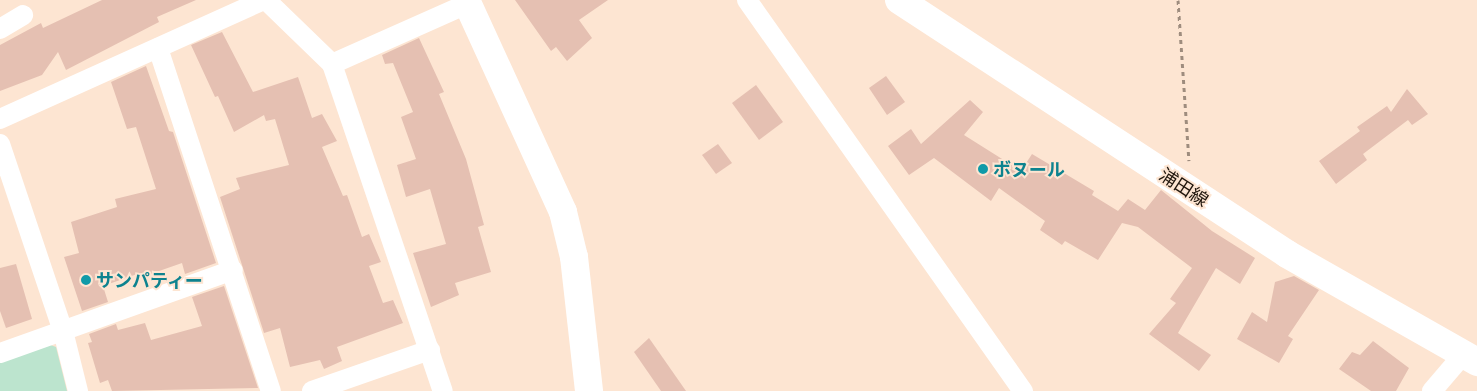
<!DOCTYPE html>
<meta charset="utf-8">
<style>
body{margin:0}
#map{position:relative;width:1477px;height:391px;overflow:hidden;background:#fde5d2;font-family:Manrope,"Noto Sans JP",sans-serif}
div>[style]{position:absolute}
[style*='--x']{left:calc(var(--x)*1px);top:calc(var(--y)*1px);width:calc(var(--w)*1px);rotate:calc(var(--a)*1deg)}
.green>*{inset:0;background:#bce4ce}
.building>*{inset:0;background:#e5c0b2}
.path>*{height:3px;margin-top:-1.5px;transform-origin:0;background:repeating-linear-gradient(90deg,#9e8c7e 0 4px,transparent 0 8px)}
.street>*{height:20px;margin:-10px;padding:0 10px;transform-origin:10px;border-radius:10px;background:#fff}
.secondary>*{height:28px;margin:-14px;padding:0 14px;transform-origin:14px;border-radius:14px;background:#fff}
.dots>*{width:14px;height:14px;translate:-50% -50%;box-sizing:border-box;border:2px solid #fde5d2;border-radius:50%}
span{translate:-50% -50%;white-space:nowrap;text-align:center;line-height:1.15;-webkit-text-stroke:4px #fde5d2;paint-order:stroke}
.culture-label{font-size:18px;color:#0d838f;font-weight:700}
.left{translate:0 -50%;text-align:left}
.street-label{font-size:18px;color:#1f150c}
</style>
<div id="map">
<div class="green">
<div style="clip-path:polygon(45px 343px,56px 347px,67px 391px,0 391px,0 362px)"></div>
</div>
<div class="building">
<div style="clip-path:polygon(102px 0,196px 0,157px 17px,159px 22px,66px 70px,58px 52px,42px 75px,0 91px,0 45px,41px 23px,43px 28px)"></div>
<div style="clip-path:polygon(515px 0,608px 0,579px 20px,592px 38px,567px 61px,556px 47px,551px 51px)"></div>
<div style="clip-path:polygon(222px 32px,253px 92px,298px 77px,312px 118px,322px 114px,337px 141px,322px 147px,343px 196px,347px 195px,362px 237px,369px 234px,381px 262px,369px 266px,383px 303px,393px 300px,403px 323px,337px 347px,342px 361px,324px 369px,320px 360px,290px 367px,280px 328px,264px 333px,220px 197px,240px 189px,236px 178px,289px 165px,275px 119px,266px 121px,264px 115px,234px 132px,218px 96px,215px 97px,191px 45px)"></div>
<div style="clip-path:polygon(419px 38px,444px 92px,439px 94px,466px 159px,484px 225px,478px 227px,491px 272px,455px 283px,459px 295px,431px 307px,413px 253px,446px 244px,430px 189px,406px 197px,397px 165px,416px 159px,401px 117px,413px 112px,393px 63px,385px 64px,382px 55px)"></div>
<div style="clip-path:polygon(146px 66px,169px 131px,173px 132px,216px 263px,185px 274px,182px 263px,142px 277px,140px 273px,103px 286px,108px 302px,82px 311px,64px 257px,79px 253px,71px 222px,117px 207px,115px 199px,156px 189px,136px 127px,127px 129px,111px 82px)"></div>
<div style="clip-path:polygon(886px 76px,905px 102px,887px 115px,869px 88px)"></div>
<div style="clip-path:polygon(756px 85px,783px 122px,759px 140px,732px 103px)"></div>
<div style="clip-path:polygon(1407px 89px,1428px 114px,1412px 125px,1408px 120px,1363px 154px,1367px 160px,1336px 184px,1319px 161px,1360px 131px,1357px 127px,1387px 106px,1391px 112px)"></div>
<div style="clip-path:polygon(970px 100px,983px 112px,964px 135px,1021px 171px,1032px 154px,1094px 191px,1092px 195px,1118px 211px,1128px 199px,1145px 210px,1161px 190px,1212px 231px,1255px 258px,1240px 284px,1216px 268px,1178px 333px,1211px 355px,1199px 371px,1149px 334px,1176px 303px,1170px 299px,1192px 268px,1138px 227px,1122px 223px,1098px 260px,1065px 241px,1062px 245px,1040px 230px,1045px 221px,999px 188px,991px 201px,934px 158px,909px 175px,888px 146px,911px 129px,921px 144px)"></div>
<div style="clip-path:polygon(718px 144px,732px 163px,716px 174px,702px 155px)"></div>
<div style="clip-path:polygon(16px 264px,32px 319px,6px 328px,0 311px,0 268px)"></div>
<div style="clip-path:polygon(1294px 276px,1319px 290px,1288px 336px,1293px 339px,1279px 363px,1237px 339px,1252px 312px,1267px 322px,1275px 282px)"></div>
<div style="clip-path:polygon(224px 286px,258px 388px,112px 391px,108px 380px,100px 383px,88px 343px,92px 342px,89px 334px,116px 324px,118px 330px,145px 323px,151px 340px,202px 326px,192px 297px)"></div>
<div style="clip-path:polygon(649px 338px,686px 391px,661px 391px,634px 352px)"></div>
<div style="clip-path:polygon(1373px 341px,1409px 368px,1396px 391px,1371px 391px,1339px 369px,1352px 352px,1360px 355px)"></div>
</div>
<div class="path">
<div style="--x:1178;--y:0;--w:161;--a:86.1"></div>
</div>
<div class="street">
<div style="--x:266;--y:0;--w:92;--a:44.1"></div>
<div style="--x:332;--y:64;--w:345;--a:71.3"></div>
<div style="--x:747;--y:0;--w:479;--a:54.8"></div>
<div style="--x:0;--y:29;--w:27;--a:-31"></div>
<div style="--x:158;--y:48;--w:361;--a:71.8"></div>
<div style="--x:332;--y:64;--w:148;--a:-24"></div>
<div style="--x:0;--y:119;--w:289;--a:-24.3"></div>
<div style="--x:0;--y:144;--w:197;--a:71.4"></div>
<div style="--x:63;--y:331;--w:62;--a:76"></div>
<div style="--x:0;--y:353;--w:247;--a:-19.6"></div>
<div style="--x:312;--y:391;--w:125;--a:-19.2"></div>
<div style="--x:1432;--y:391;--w:46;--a:-49.4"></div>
</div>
<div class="secondary">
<div style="--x:466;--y:0;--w:233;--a:65.4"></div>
<div style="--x:563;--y:212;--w:46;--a:76.3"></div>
<div style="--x:574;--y:257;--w:135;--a:83.6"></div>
<div style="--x:899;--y:0;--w:464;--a:33.2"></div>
<div style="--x:1287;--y:254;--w:219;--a:29.6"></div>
</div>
<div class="dots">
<div style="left:983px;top:169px;background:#0f9aa8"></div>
<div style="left:86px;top:280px;background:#0f9aa8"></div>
</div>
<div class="culture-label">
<span class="left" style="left:993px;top:169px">ボヌール</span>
<span class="left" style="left:96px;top:280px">サンパティー</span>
</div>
<div class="street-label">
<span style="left:1184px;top:187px;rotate:33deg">浦田線</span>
</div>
</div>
